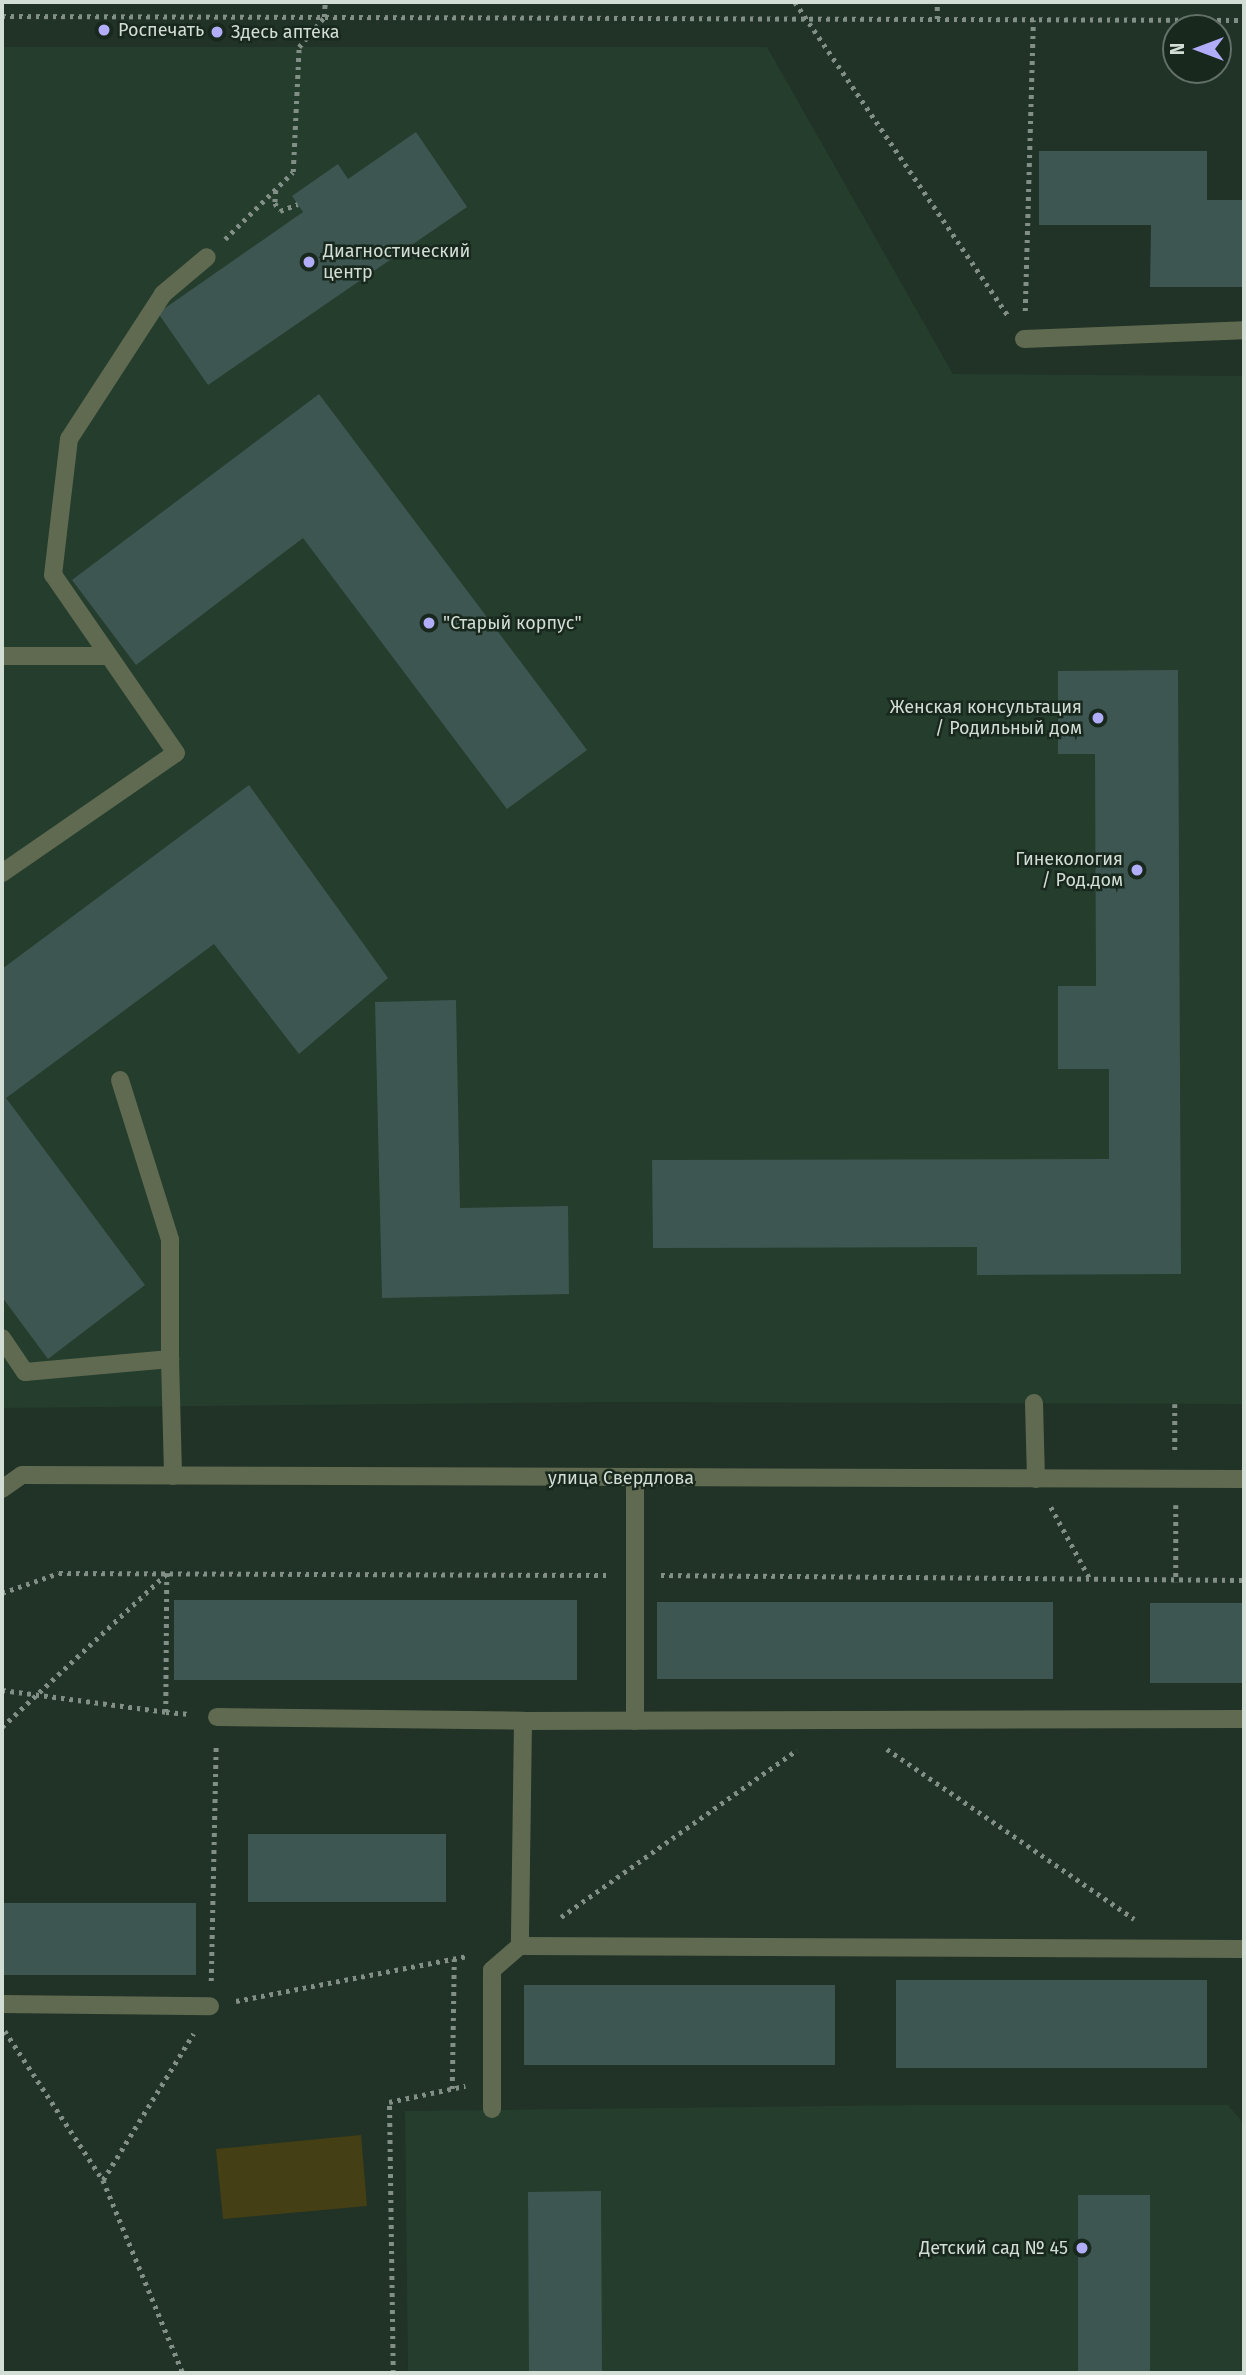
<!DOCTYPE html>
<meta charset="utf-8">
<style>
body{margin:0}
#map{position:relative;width:1246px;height:2375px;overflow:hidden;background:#213226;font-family:"Fira Sans",sans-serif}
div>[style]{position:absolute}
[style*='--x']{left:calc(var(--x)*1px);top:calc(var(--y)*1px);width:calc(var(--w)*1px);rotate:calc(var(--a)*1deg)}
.built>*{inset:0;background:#253d2d}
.green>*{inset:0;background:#453f15}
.building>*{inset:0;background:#3e5651}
.path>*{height:4.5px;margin-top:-2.25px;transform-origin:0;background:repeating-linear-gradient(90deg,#828f86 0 3.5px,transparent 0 8.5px)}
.minor>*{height:18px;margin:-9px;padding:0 9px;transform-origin:9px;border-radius:9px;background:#5f6a51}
.dots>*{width:19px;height:19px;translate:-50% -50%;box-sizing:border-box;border:4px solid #18281d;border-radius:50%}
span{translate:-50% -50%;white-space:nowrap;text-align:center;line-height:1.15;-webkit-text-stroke:5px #18281d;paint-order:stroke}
.poi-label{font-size:18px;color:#d2ddd5}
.left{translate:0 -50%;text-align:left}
.right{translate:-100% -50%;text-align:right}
.street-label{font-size:18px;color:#d2ddd5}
.frame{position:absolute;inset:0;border:4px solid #d2ddd5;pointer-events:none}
.north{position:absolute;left:1162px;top:14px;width:70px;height:70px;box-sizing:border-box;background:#18281d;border:2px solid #627067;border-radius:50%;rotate:270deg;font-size:19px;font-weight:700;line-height:28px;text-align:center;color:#d2ddd5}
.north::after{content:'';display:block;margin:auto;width:24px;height:32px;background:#b2adf9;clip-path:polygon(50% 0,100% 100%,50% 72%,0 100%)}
</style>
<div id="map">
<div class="built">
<div style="clip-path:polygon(2px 47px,767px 47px,953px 374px,1244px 376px,1244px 1404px,620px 1402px,2px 1408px)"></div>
<div style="clip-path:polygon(918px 2105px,1228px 2105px,1244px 2124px,1244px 2373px,408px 2373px,405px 2111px)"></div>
</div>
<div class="green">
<div style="clip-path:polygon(361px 2135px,367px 2206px,223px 2219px,216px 2149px)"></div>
</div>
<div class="building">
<div style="clip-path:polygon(416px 132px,467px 207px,208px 385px,158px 313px,303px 212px,292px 196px,338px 164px,348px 179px)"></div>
<div style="clip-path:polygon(1039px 151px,1207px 151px,1207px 200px,1244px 200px,1244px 287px,1150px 287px,1151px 225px,1039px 225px)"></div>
<div style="clip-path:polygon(319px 394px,587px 750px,507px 809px,303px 538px,136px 665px,72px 580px)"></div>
<div style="clip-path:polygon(1178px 670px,1181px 1274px,977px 1275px,977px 1247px,653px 1248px,652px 1160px,1109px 1159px,1109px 1069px,1058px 1069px,1058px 986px,1096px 986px,1095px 754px,1058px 754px,1058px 671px)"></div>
<div style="clip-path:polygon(249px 785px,388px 978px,299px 1054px,214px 944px,6px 1098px,145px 1285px,48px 1359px,2px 1297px,2px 969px)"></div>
<div style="clip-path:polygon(456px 1000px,460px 1208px,568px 1206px,569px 1294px,382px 1298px,375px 1002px)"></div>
<div style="clip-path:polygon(174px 1600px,577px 1600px,577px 1680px,174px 1680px)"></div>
<div style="clip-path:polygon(657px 1602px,1053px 1602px,1053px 1679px,657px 1679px)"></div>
<div style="clip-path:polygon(1150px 1603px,1244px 1603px,1244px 1683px,1150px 1683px)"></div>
<div style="clip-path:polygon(248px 1834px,446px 1834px,446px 1902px,248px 1902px)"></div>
<div style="clip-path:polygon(2px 1903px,196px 1903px,196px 1975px,2px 1975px)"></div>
<div style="clip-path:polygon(896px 1980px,1207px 1980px,1207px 2068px,896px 2068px)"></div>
<div style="clip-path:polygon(524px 1985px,835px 1985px,835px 2065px,524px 2065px)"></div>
<div style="clip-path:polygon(601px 2191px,602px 2373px,529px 2373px,528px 2192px)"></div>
<div style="clip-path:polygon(1078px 2195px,1150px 2195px,1150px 2373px,1078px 2373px)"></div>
</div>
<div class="path">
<div style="--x:795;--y:2;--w:382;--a:55.8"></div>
<div style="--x:2;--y:16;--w:1242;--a:0.18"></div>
<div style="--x:937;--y:19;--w:17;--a:-90"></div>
<div style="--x:276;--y:190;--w:13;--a:94"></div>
<div style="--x:275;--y:203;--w:9;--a:58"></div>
<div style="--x:280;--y:211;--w:19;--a:-21"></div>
<div style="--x:225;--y:239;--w:95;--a:-44.6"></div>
<div style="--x:293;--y:172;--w:125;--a:-87.3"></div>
<div style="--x:299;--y:47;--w:39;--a:-50"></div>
<div style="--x:324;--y:17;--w:15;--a:-86"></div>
<div style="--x:1025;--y:311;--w:291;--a:-88.4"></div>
<div style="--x:1175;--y:1404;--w:47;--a:90"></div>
<div style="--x:1176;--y:1505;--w:77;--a:90"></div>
<div style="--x:1051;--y:1507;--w:80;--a:61.5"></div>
<div style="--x:167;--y:1573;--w:139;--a:90.4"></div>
<div style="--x:166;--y:1712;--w:24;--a:5"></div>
<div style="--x:661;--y:1575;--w:583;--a:0.49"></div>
<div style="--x:2;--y:1593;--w:60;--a:-19.3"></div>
<div style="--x:59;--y:1573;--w:547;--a:0.21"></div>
<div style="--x:2;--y:1690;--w:165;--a:7.6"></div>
<div style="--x:2;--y:1727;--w:226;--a:-43"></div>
<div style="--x:887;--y:1749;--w:300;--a:34.5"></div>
<div style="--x:561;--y:1917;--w:289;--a:-35.3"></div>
<div style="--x:211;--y:1981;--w:237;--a:-88.8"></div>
<div style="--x:236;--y:2001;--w:236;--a:-11"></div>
<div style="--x:5;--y:2031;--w:178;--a:56.7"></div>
<div style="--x:103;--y:2180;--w:209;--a:67.5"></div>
<div style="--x:452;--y:2089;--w:130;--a:-89.1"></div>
<div style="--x:103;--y:2180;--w:172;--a:-58.3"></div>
<div style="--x:393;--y:2373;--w:271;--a:-90.8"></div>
<div style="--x:389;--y:2102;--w:78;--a:-11.9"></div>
</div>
<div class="minor">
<div style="--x:1024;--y:339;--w:220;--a:-2.3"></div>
<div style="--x:2;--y:656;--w:106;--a:0"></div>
<div style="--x:2;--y:873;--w:211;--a:-34.6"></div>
<div style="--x:176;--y:753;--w:216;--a:-124.6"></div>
<div style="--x:53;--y:575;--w:137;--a:-83.3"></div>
<div style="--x:69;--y:439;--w:173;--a:-57"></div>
<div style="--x:163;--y:294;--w:57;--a:-40.1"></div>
<div style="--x:120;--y:1080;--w:168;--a:72.6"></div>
<div style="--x:170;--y:1240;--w:119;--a:90"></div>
<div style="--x:2;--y:1338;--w:41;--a:55.9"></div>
<div style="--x:25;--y:1372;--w:146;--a:-5.1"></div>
<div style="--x:170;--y:1359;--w:117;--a:88.5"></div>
<div style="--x:1034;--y:1403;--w:76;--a:88.5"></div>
<div style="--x:635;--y:1478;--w:243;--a:90"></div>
<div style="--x:2;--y:1489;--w:24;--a:-35"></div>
<div style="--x:22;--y:1475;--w:1222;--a:0.19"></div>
<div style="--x:217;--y:1717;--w:306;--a:0.7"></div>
<div style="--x:523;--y:1721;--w:721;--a:-0.16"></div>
<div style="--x:523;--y:1721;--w:225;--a:90.8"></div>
<div style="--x:520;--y:1946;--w:724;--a:0.24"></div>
<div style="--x:2;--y:2004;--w:208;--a:0.6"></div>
<div style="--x:492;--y:2109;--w:139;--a:-90"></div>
<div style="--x:492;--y:1970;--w:37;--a:-41"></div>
</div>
<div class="dots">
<div style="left:104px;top:30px;background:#b2adf9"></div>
<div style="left:217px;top:32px;background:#b2adf9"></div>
<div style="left:309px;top:262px;background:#b2adf9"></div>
<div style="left:429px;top:623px;background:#b2adf9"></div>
<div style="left:1098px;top:718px;background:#b2adf9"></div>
<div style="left:1137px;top:870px;background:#b2adf9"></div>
<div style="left:1082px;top:2248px;background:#b2adf9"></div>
</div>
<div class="poi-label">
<span class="left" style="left:118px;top:30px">Роспечать</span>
<span class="left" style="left:231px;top:32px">Здесь аптека</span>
<span class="left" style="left:323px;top:262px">Диагностический<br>центр</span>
<span class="left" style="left:443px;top:623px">"Старый корпус"</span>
<span class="right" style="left:1082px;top:718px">Женская консультация<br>/ Родильный дом</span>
<span class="right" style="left:1123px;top:870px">Гинекология<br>/ Род.дом</span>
<span class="right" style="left:1068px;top:2248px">Детский сад № 45</span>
</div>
<div class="street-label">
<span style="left:621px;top:1478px">улица Свердлова</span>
</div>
<div class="frame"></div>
<div class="north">N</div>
</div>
